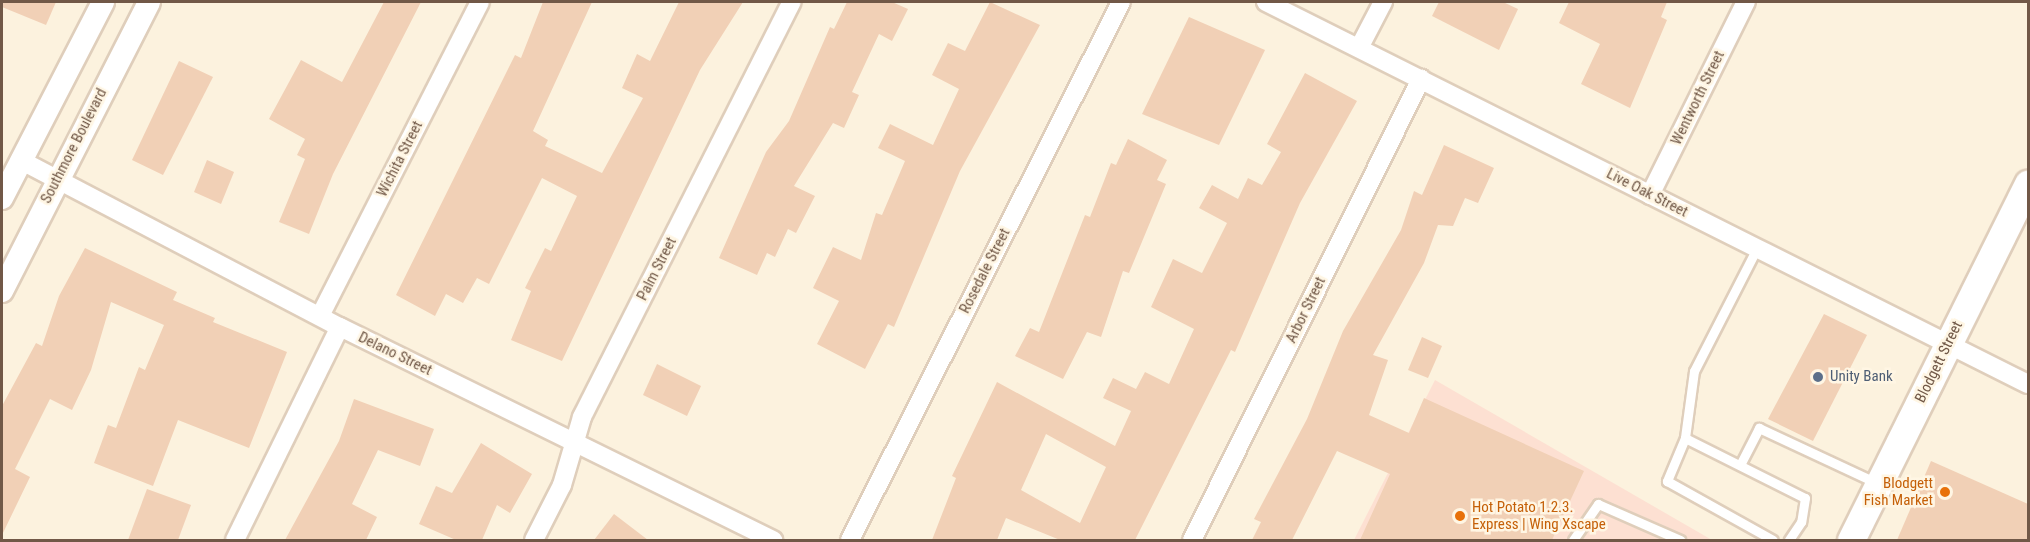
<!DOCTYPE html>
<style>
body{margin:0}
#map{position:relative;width:2030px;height:542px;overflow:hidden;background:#fcf2de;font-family:"Roboto Condensed",sans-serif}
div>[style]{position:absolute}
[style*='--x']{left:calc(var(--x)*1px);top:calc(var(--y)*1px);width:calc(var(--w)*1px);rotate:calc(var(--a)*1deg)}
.commercial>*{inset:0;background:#fde0d2}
.building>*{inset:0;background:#f1d0b6}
.roads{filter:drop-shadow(2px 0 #dfcebb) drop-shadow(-2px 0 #dfcebb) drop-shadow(0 2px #dfcebb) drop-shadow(0 -2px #dfcebb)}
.service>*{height:9px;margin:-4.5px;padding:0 4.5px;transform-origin:4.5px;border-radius:4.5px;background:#fff}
.minor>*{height:18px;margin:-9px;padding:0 9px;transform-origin:9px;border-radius:9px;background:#fff}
.tertiary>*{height:22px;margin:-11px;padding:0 11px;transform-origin:11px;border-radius:11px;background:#fff}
.secondary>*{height:27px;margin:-13.5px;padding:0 13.5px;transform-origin:13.5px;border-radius:13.5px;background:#fff}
.dots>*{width:16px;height:16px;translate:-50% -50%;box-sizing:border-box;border:3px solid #fff6e4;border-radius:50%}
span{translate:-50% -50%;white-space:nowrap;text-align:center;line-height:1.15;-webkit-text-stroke:5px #fff6e4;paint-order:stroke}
.street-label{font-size:15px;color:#715847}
.service-label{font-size:15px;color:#4e5e75}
.left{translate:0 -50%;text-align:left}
.food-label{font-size:15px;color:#c56008}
.right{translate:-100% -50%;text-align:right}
.frame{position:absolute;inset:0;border:3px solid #715847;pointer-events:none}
</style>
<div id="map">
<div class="commercial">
<div style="clip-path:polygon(1435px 380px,1712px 540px,1354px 540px)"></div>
</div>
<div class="building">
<div style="clip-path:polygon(2px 2px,56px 2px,46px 25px,2px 7px)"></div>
<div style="clip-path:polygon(384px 2px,421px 2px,333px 174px,309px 234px,279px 222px,305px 159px,297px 155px,305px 139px,269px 119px,301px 60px,342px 82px)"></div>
<div style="clip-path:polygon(543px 2px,592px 2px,533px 131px,548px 140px,545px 146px,602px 173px,643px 98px,622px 88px,637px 54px,650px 61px,679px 2px,743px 2px,700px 70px,562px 361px,511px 340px,531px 291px,525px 288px,545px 248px,551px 251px,577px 196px,542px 178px,489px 284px,477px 278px,463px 303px,446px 294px,435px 316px,396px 295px,515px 55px,521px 58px)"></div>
<div style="clip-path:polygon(847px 2px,892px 2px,908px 9px,892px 41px,879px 34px,852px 92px,859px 95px,844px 128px,833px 123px,794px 186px,815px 196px,796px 233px,788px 229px,775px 257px,767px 253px,757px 275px,719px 258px,766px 152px,789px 121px,830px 27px,834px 29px)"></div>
<div style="clip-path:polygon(990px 2px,1040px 25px,960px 171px,894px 327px,888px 324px,865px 369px,817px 344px,839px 301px,813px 288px,833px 247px,861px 260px,876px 213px,882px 215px,905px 161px,878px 148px,890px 124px,933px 145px,959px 89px,932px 75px,948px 43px,965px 51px)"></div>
<div style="clip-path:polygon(1439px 2px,1503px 2px,1518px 9px,1499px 50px,1432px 16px)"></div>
<div style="clip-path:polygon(1569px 2px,1667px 2px,1661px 17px,1667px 20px,1630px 108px,1581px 84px,1600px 44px,1559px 23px)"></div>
<div style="clip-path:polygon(1189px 17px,1265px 50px,1219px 145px,1142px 114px)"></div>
<div style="clip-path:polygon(179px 61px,213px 77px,163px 175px,132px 160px)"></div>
<div style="clip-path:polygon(evenodd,1305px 73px,1357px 101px,1300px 203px,1235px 352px,1231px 350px,1135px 540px,1060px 540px,1006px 518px,997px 540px,932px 540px,956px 478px,952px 476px,997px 382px,1115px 446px,1131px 411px,1103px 398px,1113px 378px,1136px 389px,1145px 372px,1169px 384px,1194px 329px,1151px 307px,1173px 259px,1202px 273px,1227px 223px,1199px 208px,1212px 185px,1238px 199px,1248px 178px,1262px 185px,1281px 152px,1267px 144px,1305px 73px,1046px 434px,1106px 467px,1080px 523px,1021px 490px,1046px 434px)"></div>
<div style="clip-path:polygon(1128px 139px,1167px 160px,1157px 180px,1166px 184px,1129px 273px,1123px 271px,1101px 337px,1087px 332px,1063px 379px,1015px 356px,1030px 328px,1039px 332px,1085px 215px,1090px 217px,1111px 163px,1116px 165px)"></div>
<div style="clip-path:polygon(1444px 145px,1494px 168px,1478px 203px,1465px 198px,1453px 226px,1438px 225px,1424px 263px,1373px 355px,1388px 360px,1369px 415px,1409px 433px,1424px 398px,1584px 471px,1552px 540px,1360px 540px,1390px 474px,1337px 451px,1292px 540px,1252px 540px,1261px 522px,1254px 519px,1307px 419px,1343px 331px,1401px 230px,1414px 191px,1422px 195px)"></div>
<div style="clip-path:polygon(207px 160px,234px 172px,221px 204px,194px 192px)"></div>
<div style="clip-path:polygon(85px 248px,177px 292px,173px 300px,215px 318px,213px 322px,287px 352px,249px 448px,178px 420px,153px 486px,94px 463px,108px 425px,116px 428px,139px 367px,145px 370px,164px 325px,111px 302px,91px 370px,72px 410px,50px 399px,15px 469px,30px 477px,2px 535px,2px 406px,36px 343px,42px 346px,59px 296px)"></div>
<div style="clip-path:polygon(1824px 314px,1867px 335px,1813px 441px,1768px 419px)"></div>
<div style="clip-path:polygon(1422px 337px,1442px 346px,1428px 378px,1408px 370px)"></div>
<div style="clip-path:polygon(657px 364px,701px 386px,687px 416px,643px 395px)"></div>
<div style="clip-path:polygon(354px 399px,434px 429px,420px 466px,378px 450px,352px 504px,377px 517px,366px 540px,285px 540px,339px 441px)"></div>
<div style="clip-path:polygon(481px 443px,532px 474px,510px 513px,497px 505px,482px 540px,456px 540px,419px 524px,436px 486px,452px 493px)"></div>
<div style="clip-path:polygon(1931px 461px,2028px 504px,2028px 540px,1897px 540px)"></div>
<div style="clip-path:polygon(147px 489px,191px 505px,178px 540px,128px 540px)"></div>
<div style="clip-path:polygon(614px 514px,648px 540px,594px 540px)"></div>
</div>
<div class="roads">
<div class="service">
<div style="--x:1757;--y:248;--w:138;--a:117.1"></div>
<div style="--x:1694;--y:371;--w:68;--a:97.7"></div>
<div style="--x:1685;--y:438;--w:47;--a:112.7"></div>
<div style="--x:1667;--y:481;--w:121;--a:29.1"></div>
<div style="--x:1685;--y:438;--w:134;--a:26.6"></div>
<div style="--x:1805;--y:498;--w:24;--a:99"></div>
<div style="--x:1801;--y:522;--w:22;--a:124"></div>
<div style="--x:1740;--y:465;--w:42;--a:-62.8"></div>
<div style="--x:1759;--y:428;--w:130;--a:25"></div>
<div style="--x:1573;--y:540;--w:44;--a:-55.2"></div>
<div style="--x:1598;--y:504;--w:90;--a:23.7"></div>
</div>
<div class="minor">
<div style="--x:1266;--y:2;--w:852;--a:26.63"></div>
<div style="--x:1359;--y:48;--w:52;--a:-62.4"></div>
<div style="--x:20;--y:160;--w:361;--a:27.6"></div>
<div style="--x:340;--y:327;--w:483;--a:26.2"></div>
<div style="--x:1650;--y:195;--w:216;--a:-63.6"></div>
<div style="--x:320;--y:316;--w:352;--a:-63"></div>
<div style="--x:235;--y:540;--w:237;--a:-63.8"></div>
<div style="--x:534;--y:540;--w:62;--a:-63"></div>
<div style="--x:562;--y:485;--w:71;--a:-73.6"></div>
<div style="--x:582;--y:417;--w:465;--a:-63.2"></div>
<div style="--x:850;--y:540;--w:602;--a:-63.26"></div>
<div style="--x:1192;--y:540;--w:515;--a:-63.58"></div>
</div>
<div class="tertiary">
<div style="--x:2;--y:198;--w:220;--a:-62.7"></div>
<div style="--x:2;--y:291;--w:324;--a:-63"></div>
</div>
<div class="secondary">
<div style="--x:1851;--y:540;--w:398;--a:-63.6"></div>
</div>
</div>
<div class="dots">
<div style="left:1818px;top:377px;background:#5c6f8a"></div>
<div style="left:1945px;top:492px;background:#e8710a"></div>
<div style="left:1460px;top:516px;background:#e8710a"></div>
</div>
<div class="street-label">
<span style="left:1698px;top:98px;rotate:-64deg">Wentworth Street</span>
<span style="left:74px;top:146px;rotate:-63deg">Southmore Boulevard</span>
<span style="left:400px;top:159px;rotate:-63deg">Wichita Street</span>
<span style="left:1647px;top:193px;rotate:27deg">Live Oak Street</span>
<span style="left:657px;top:269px;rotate:-63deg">Palm Street</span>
<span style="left:985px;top:271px;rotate:-63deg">Rosedale Street</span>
<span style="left:1306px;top:310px;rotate:-64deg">Arbor Street</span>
<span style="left:395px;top:354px;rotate:26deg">Delano Street</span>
<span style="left:1939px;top:362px;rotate:-64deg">Blodgett Street</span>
</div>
<div class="service-label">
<span class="left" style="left:1830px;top:377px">Unity Bank</span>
</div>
<div class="food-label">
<span class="right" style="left:1933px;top:492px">Blodgett<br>Fish Market</span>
<span class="left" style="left:1472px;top:516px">Hot Potato 1.2.3.<br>Express | Wing Xscape</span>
</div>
<div class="frame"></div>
</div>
